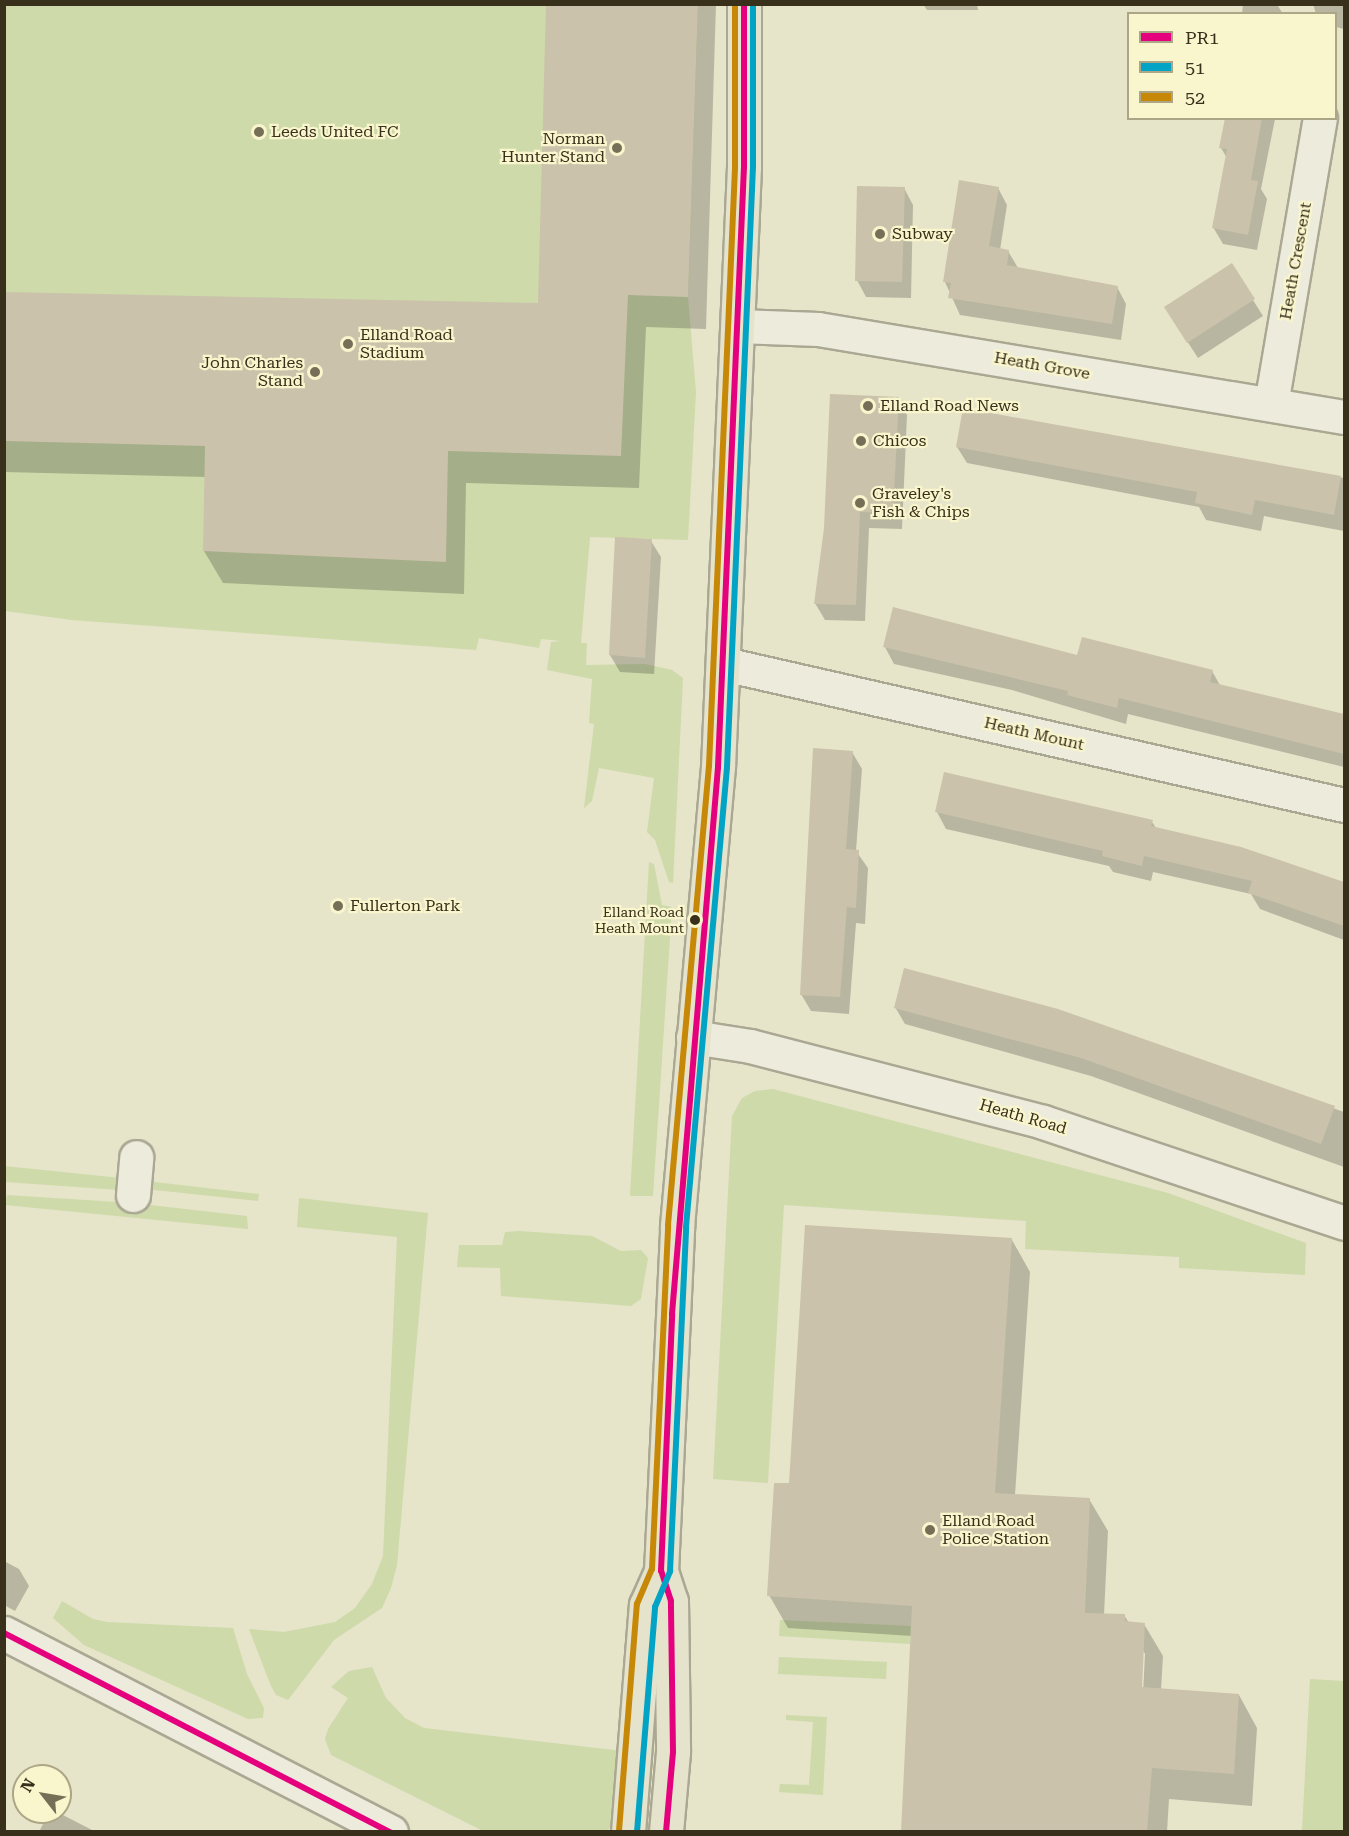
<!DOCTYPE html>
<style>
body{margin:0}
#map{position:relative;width:1349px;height:1836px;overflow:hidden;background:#e6e4c9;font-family:"Roboto Serif",serif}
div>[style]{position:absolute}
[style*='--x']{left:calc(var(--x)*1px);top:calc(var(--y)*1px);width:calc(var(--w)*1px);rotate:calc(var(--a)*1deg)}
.green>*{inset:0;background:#cedaaa}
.shadow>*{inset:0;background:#0003}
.building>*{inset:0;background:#cac2aa}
.roads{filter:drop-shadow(2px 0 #aaa793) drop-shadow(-2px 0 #aaa793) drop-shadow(0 2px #aaa793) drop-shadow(0 -2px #aaa793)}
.minor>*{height:33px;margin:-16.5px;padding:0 16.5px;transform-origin:16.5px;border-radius:16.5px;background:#edecdc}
.major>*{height:33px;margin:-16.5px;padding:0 16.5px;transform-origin:16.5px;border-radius:16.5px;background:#e5e3cc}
.bus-1>*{height:6px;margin:-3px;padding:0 3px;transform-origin:3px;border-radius:3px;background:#e5007d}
.bus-2>*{height:6px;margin:-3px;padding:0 3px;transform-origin:3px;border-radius:3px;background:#03a3c5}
.bus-3>*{height:6px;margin:-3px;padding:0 3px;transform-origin:3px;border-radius:3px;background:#c88807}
.dots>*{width:16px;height:16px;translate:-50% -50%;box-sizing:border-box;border:3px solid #f9f5cd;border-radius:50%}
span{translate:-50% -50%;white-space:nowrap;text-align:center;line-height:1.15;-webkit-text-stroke:4.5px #f9f5cd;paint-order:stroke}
.bus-label{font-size:14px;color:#39301b}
.right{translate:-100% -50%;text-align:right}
.poi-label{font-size:16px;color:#39301b}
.left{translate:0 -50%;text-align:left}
.street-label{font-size:16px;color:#39301b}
.frame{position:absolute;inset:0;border:6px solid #39301b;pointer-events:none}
.legend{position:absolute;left:1127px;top:12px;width:210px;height:108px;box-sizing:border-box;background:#f9f5cd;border:2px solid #aca686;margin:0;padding:8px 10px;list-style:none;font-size:18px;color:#39301b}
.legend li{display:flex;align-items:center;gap:12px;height:30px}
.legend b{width:30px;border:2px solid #aca686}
.north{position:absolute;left:12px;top:1764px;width:60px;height:60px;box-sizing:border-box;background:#f9f5cd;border:2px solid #aca686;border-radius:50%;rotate:301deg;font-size:16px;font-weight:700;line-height:24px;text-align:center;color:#39301b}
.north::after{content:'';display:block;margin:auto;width:21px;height:27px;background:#766f58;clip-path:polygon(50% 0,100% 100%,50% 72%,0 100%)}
</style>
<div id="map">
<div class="green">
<div style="clip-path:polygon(4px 5px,698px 5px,688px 297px,696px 392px,688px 540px,590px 537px,581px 643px,587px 643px,586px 665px,645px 664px,672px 670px,683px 678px,673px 883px,669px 882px,655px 840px,647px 832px,654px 778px,599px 768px,592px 801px,584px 808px,594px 724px,589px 723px,592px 679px,547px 670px,551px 642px,561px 641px,541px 639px,539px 648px,479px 638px,476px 650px,72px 620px,5px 611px)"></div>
<div style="clip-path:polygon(649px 862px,654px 864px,662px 905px,672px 907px,653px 1196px,630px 1196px)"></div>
<div style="clip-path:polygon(773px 1089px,1168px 1193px,1306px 1243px,1305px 1275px,1179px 1268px,1179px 1257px,1025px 1249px,1026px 1221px,784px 1205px,768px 1483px,713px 1479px,732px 1116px,742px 1098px,755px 1091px)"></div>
<div style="clip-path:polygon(4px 1166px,121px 1178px,120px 1190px,5px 1182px)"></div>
<div style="clip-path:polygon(146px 1181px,259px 1194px,258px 1201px,145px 1189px)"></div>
<div style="clip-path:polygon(7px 1195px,132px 1203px,247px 1216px,248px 1229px,5px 1205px)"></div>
<div style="clip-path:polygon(299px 1198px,428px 1213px,397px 1565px,391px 1588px,382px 1608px,334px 1640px,288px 1700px,276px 1695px,271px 1686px,249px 1629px,284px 1632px,335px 1622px,355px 1608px,372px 1584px,383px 1556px,397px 1237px,297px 1227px)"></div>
<div style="clip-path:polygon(519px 1231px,592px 1236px,621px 1251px,641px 1250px,648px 1258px,641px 1299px,631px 1306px,501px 1296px,500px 1268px,457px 1267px,459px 1245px,502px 1245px,505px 1232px)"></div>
<div style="clip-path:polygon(62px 1601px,93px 1619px,107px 1622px,233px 1628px,247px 1674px,264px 1708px,263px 1718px,248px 1719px,84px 1645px,53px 1618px)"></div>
<div style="clip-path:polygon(780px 1620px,911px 1626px,910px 1644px,779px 1636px)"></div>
<div style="clip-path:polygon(779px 1657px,887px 1662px,886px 1679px,778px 1674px)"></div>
<div style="clip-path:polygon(372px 1667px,386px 1698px,405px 1718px,424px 1728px,623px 1751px,619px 1805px,611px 1827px,607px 1831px,483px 1831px,331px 1755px,325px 1739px,328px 1729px,348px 1698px,331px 1687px,349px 1671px)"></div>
<div style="clip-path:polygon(1344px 1674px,1344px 1831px,1302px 1831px,1310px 1679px,1344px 1681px)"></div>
<div style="clip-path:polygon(786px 1715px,827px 1717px,823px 1795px,779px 1792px,780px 1784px,809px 1785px,813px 1722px,786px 1720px)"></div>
</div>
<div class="shadow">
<div style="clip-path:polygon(547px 4px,716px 4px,706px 329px,646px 327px,639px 488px,466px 483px,464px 594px,223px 583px,204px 551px,206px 477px,4px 472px,4px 293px,540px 305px)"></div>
<div style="clip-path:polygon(923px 4px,977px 4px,978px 10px,927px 10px)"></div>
<div style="clip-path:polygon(1243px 4px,1278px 6px,1283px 14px,1242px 14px)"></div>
<div style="clip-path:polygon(1313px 4px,1344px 4px,1344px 29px,1336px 27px,1336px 14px,1316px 14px)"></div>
<div style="clip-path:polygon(1227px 118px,1275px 119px,1261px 189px,1267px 199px,1257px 250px,1223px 244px,1213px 227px,1227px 158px,1221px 148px)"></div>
<div style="clip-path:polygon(904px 188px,913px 205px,911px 298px,866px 297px,857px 280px)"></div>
<div style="clip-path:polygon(998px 188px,1007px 205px,1000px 250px,1008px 251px,1018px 268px,1117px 287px,1126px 304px,1121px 340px,960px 315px,945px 282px)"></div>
<div style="clip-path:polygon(1253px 300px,1263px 316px,1198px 358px,1176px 324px)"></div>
<div style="clip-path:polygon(898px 399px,907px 415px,902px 529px,869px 528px,865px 621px,825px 620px,815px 603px)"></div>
<div style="clip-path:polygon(965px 409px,1344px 478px,1344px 531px,1264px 516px,1261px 531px,1206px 520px,1199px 507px,967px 463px,957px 447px)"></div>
<div style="clip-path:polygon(651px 541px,661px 557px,654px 674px,620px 672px,610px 655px)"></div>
<div style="clip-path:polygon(885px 647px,1078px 656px,1212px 671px,1221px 687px,1344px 716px,1344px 767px,1128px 714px,1126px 724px,1012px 690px,894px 664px)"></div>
<div style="clip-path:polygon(852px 752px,862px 769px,856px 851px,868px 868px,865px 924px,856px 923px,849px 1014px,811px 1011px,801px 994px)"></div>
<div style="clip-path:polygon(937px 812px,1152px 822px,1156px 828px,1241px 848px,1344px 885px,1344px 940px,1260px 909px,1251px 894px,1153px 872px,1151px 881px,1113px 872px,1109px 866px,946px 829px)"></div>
<div style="clip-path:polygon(895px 1007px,1057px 1010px,1344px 1112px,1344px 1167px,1091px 1076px,905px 1024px)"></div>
<div style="clip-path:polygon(evenodd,1012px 1240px,1030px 1272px,1015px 1495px,1089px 1499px,1108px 1531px,1104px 1615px,1124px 1615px,1129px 1623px,1144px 1624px,1163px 1656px,1161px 1690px,1239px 1695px,1257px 1728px,1252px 1806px,1169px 1799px,1167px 1832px,903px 1832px,912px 1636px,788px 1628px,769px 1595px,790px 1485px,1012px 1240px,1142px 1648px,1145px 1654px,1143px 1694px,1140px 1694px,1142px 1648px)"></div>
<div style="clip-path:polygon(4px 1561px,19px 1569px,29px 1586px,15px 1611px,4px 1605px)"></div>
<div style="clip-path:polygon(49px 1812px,57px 1812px,96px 1832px,39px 1832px)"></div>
</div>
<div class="building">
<div style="clip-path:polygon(546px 4px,698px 4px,688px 297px,628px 295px,621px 456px,448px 451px,446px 562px,203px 551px,205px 446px,4px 441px,4px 292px,538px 303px)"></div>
<div style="clip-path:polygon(1225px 118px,1262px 118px,1251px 180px,1258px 181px,1248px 235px,1212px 228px,1227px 149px,1219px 148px)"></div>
<div style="clip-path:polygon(959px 180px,999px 187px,989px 246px,1009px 250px,1007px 265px,1118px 286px,1112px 324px,948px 298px,951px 283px,943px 282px)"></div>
<div style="clip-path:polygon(857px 186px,905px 187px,902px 282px,855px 281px)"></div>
<div style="clip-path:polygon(1232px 263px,1255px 299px,1187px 343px,1164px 307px)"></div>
<div style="clip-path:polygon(830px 394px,899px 397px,893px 513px,860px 512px,856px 605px,814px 604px,824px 528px)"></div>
<div style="clip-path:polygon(963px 408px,1341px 476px,1334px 515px,1255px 500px,1252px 515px,1195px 503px,1197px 492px,956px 447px)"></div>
<div style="clip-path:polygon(615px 537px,652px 539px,645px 658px,609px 655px)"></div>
<div style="clip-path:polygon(893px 607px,1077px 655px,1082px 637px,1213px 670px,1210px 682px,1344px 714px,1344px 754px,1119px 698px,1117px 708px,1067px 695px,1068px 691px,883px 647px)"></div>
<div style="clip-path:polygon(813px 748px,853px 751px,846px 849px,859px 850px,856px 908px,847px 907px,840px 997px,800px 995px)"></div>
<div style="clip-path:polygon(944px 772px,1153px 820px,1151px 826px,1241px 847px,1344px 882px,1344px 926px,1248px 893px,1252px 881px,1144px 856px,1142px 866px,1102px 856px,1103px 851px,935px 812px)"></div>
<div style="clip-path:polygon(904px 968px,1058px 1009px,1335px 1106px,1321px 1144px,1081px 1058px,894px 1008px)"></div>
<div style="clip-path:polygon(805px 1225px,1012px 1238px,995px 1493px,1090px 1498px,1085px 1613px,1125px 1614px,1125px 1621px,1145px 1623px,1142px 1687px,1239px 1694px,1234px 1774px,1152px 1768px,1147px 1832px,901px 1832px,912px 1606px,767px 1596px,774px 1483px,789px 1483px)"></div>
</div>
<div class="roads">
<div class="minor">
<div style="--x:738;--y:326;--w:80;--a:2.1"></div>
<div style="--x:818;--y:329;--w:533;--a:9.5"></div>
<div style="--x:1271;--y:404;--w:290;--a:-80.3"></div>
<div style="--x:724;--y:664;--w:636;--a:12.81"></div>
<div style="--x:693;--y:1037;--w:58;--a:9"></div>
<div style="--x:750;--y:1046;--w:303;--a:14.5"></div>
<div style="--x:1043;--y:1122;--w:317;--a:18.5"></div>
<div style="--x:133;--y:1195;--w:38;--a:-85"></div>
<div style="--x:4;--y:1633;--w:435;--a:27.2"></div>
</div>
<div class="major">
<div style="--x:661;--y:1571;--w:32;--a:72"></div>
<div style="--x:671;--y:1601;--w:151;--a:89.2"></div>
<div style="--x:673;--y:1752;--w:80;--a:95"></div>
<div style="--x:628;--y:1832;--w:228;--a:-85.5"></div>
<div style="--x:646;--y:1605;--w:37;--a:-66"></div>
<div style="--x:661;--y:1571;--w:345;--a:-87.3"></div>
<div style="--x:677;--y:1226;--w:461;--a:-84.9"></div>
<div style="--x:718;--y:767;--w:601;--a:-87.52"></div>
<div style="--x:744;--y:167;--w:163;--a:-90"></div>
</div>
</div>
<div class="bus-1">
<div style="--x:4;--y:1633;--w:434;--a:27.3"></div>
<div style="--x:666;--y:1832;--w:80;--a:-85"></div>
<div style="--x:673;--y:1752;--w:151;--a:-90.8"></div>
<div style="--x:671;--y:1601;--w:32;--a:-108"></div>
<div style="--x:661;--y:1571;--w:257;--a:-87.5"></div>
<div style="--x:672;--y:1314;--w:549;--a:-85.19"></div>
<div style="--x:718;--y:767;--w:601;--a:-87.52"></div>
<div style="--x:744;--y:167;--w:163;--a:-90"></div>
</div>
<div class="bus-2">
<div style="--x:637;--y:1832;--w:226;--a:-85.4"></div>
<div style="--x:655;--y:1607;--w:39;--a:-67"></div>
<div style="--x:670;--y:1571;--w:344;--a:-87.3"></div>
<div style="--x:686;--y:1227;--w:462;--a:-84.9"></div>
<div style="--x:727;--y:767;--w:601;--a:-87.52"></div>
<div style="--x:753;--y:167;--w:163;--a:-90"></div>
</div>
<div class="bus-3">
<div style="--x:619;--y:1831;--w:228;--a:-85.5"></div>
<div style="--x:637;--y:1604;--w:38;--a:-67"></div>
<div style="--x:652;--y:1569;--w:344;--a:-87.3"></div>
<div style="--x:668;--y:1225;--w:461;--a:-84.9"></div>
<div style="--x:709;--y:766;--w:600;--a:-87.51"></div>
<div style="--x:735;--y:167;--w:163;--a:-90"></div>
</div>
<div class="dots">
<div style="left:259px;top:132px;background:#766f58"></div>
<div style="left:617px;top:148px;background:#766f58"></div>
<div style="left:880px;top:234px;background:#766f58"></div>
<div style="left:348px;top:344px;background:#766f58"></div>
<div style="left:315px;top:372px;background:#766f58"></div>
<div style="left:868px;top:406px;background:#766f58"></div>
<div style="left:861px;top:441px;background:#766f58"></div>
<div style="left:860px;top:503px;background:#766f58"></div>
<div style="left:338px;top:906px;background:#766f58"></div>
<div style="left:695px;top:920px;background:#39301b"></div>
<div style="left:930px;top:1530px;background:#766f58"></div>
</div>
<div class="bus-label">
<span class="right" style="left:684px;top:920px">Elland Road<br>Heath Mount</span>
</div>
<div class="poi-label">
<span class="left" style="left:271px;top:132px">Leeds United FC</span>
<span class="right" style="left:605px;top:148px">Norman<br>Hunter Stand</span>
<span class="left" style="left:892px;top:234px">Subway</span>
<span class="left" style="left:360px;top:344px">Elland Road<br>Stadium</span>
<span class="right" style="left:303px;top:372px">John Charles<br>Stand</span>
<span class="left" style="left:880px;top:406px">Elland Road News</span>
<span class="left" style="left:873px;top:441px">Chicos</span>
<span class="left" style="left:872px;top:503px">Graveley's<br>Fish &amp; Chips</span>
<span class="left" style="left:350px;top:906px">Fullerton Park</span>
<span class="left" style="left:942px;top:1530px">Elland Road<br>Police Station</span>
</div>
<div class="street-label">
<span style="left:1296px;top:261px;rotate:-80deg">Heath Crescent</span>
<span style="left:1042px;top:366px;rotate:10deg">Heath Grove</span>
<span style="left:1034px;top:734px;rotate:13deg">Heath Mount</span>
<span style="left:1023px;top:1117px;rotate:16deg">Heath Road</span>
</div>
<div class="frame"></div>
<ul class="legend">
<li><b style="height:8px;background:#e5007d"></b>PR1</li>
<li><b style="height:8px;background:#03a3c5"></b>51</li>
<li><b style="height:8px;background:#c88807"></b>52</li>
</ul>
<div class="north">N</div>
</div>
